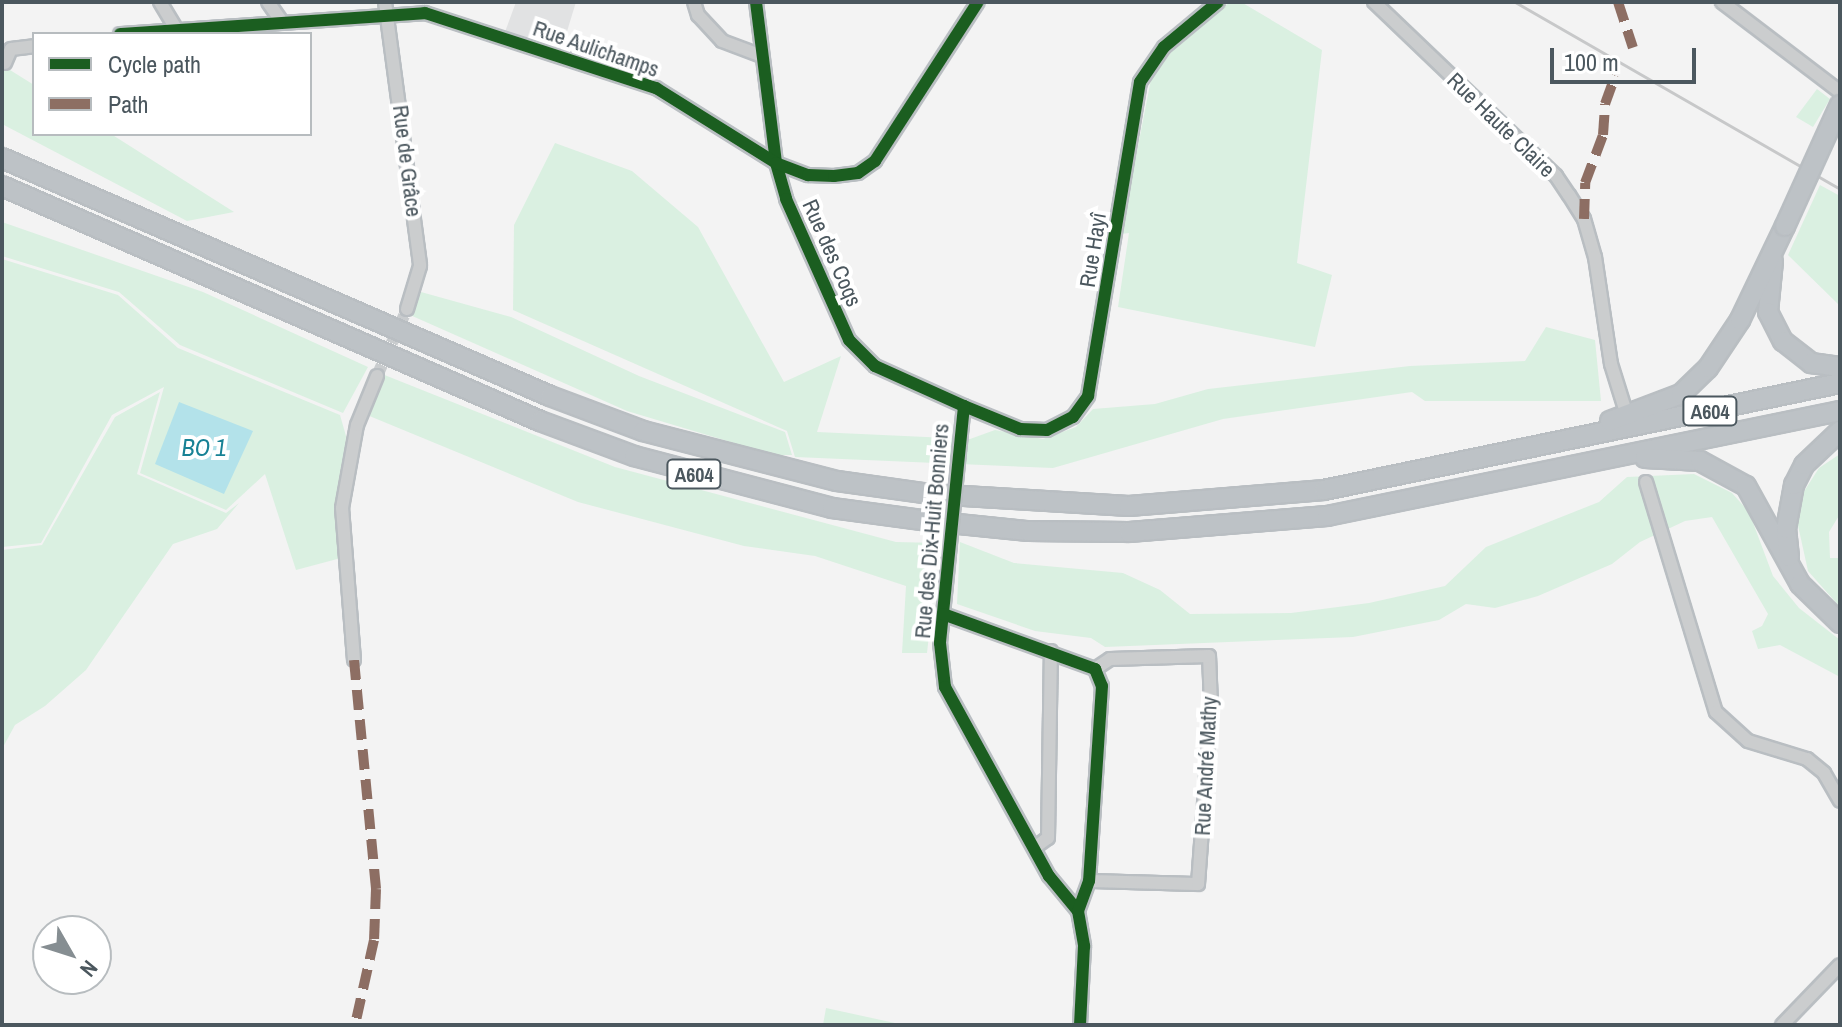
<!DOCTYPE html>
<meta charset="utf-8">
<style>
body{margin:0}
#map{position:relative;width:1842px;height:1027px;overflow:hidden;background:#f3f3f3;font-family:"Archivo Narrow",sans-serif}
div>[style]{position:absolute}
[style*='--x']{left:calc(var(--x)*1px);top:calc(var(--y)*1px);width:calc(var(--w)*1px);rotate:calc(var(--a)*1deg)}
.education>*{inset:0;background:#e1e2e3}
.green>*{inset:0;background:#daf0e1}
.water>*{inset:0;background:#b3e2ea}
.minor-tunnel>*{height:12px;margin-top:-6px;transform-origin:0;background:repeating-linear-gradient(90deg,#c9ccce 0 12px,transparent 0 18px)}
.roads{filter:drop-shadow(2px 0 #b9bec2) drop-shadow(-2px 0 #b9bec2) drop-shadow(0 2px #b9bec2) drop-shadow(0 -2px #b9bec2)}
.minor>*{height:12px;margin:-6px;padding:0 6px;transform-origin:6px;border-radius:6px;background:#cbcdce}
.highway>*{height:18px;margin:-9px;padding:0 9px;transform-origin:9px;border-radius:9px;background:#bdc2c6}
.rail>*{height:3px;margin:-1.5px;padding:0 1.5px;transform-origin:1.5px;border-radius:1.5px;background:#c7c8c9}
.bridges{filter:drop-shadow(2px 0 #b9bec2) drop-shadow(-2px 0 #b9bec2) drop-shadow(0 2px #b9bec2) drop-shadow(0 -2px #b9bec2)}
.minor-bridge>*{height:12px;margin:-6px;padding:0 6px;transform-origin:6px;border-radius:6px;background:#cbcdce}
.highway-bridge>*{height:18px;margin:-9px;padding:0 9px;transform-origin:9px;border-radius:9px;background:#bdc2c6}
.quiet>*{height:10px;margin-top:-5px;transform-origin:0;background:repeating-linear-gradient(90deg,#8d6e63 0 20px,transparent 0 30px)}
.cycleway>*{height:12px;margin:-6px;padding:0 6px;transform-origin:6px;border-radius:6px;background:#1b5e20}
span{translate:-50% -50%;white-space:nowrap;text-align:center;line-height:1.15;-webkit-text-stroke:8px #fff;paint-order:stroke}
.shield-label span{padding:2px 6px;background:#fff;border:2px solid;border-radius:6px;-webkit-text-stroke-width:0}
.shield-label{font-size:20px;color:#4b575e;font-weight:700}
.street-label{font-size:22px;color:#4b575e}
.water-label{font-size:24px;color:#188295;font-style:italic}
.frame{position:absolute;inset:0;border:4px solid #4b575e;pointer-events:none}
.legend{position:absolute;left:32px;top:32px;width:280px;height:104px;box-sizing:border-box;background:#fff;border:2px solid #b7bcbf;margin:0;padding:10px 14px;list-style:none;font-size:24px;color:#4b575e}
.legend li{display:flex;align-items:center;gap:16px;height:40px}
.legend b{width:40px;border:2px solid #b7bcbf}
.north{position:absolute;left:32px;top:915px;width:80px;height:80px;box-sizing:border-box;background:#fff;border:2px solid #b7bcbf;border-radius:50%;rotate:129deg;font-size:22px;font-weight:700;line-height:32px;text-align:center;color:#4b575e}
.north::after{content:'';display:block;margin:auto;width:28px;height:36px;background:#868e92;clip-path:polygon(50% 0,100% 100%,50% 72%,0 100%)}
.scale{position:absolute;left:1550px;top:48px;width:146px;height:36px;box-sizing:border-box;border:4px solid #4b575e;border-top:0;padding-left:10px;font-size:24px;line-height:28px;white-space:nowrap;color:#4b575e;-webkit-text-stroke:6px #fff;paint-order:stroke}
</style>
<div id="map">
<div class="education">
<div style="clip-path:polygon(516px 2px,576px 2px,561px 51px,505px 32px)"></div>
</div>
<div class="green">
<div style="clip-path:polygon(1230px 2px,1241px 2px,1322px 50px,1297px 263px,1332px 275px,1315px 347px,1118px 307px,1129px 233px,1121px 234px,1151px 79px,1176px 46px)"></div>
<div style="clip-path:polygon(2px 65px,34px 85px,34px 134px,111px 134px,234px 212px,187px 221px,2px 124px)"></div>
<div style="clip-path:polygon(1817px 89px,1830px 99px,1813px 127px,1796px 117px)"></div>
<div style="clip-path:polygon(555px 143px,632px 171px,698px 227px,784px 382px,841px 356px,817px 432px,970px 439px,995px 430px,1043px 439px,1076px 427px,1093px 409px,1155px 404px,1208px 389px,1410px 366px,1525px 361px,1546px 327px,1595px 340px,1601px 401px,1425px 401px,1412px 392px,1223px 419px,1053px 468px,795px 457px,787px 431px,513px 310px,514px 225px)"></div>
<div style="clip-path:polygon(1820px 185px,1840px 196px,1840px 306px,1788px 255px)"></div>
<div style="clip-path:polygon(2px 222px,203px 292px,368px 367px,343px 413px,180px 345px,119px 292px,2px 256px)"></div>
<div style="clip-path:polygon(2px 259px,118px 295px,178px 348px,340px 415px,346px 436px,341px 558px,296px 570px,265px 474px,226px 510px,140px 473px,164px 387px,112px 415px,41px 543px,2px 547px)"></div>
<div style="clip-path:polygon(421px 292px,511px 317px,639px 376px,785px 432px,792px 455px,774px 455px,627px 411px,410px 315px)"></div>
<div style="clip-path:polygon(382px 374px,615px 467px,896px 542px,939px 543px,927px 653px,902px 653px,906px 586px,815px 556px,744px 546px,578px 502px,367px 415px)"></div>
<div style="clip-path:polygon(160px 392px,137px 474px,226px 513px,239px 503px,217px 529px,173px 544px,86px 670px,45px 706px,15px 725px,2px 749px,2px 550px,42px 545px,115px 417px)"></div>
<div style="clip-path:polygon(1840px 454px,1840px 514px,1829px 532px,1830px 558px,1840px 558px,1840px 607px,1808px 571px,1797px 521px,1803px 493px,1819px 468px)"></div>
<div style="clip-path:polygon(1694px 474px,1732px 493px,1749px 512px,1773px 576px,1799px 608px,1840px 640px,1840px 677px,1780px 645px,1758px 649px,1752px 631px,1762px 626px,1768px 614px,1712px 517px,1685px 521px,1640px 542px,1612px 564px,1538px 596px,1495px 608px,1466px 604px,1439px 620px,1353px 637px,1105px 647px,1091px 638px,1035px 631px,957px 604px,960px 542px,1014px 563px,1123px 573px,1160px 590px,1190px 614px,1291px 613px,1369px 603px,1445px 586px,1486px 547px,1599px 502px,1627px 477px)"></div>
<div style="clip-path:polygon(826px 1008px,904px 1025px,823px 1025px)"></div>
</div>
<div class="water">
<div style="clip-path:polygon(179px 402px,253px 431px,224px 494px,155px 464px)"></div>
</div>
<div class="minor-tunnel">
<div style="--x:377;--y:376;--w:73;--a:-65.9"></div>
</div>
<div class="roads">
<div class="minor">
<div style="--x:160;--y:2;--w:29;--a:59"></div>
<div style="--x:268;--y:2;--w:21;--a:55"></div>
<div style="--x:385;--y:2;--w:266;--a:82.4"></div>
<div style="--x:420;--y:266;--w:45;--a:106.8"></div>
<div style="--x:694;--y:2;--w:14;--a:73"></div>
<div style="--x:698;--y:15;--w:35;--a:47"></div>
<div style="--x:722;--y:41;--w:43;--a:20.6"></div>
<div style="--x:756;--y:2;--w:162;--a:82.9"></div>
<div style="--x:776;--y:163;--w:37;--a:74"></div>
<div style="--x:786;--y:199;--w:154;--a:65.9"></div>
<div style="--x:849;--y:340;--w:37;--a:45"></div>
<div style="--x:875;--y:366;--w:98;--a:24.2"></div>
<div style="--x:964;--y:406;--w:61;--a:22.3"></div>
<div style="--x:1020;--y:429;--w:27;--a:2"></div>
<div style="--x:1047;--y:430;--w:29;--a:-27"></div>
<div style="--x:1073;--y:417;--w:26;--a:-54"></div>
<div style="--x:1088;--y:396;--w:318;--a:-80.6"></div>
<div style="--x:1140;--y:82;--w:42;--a:-55.6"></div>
<div style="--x:1164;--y:47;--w:70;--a:-39.8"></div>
<div style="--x:1374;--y:2;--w:252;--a:43.7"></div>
<div style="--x:1556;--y:176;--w:23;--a:56"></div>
<div style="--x:1569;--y:195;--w:28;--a:58"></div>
<div style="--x:1584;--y:219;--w:40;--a:74"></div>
<div style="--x:1595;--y:257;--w:108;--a:81.5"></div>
<div style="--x:1611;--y:364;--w:47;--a:72.7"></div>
<div style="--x:1722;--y:2;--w:148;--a:37.3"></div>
<div style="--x:120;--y:34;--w:306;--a:-3.9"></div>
<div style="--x:425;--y:13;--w:243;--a:18"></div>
<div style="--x:656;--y:88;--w:142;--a:32"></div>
<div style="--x:776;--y:163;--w:34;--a:21"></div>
<div style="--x:808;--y:175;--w:26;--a:2"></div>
<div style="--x:834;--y:176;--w:24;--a:-7"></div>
<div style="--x:858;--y:173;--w:21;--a:-35"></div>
<div style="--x:875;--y:161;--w:189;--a:-57.1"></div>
<div style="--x:5;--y:63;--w:15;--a:-67"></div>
<div style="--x:11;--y:49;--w:23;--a:-7"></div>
<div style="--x:960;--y:443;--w:37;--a:-84"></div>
<div style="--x:1646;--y:482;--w:240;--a:73.1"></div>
<div style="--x:1716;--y:712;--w:43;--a:42.2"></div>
<div style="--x:1748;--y:741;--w:62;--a:17"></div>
<div style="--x:1807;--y:759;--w:22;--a:39"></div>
<div style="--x:1824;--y:773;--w:32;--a:60"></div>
<div style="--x:946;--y:585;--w:58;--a:95.9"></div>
<div style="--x:940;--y:643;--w:44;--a:83.5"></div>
<div style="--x:945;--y:687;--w:216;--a:61.2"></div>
<div style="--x:1049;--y:876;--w:45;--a:50.4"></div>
<div style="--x:1078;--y:911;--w:36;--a:80"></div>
<div style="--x:1084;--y:946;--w:79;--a:92.9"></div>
<div style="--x:943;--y:614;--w:162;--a:19.9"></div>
<div style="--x:1095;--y:669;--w:18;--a:68"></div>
<div style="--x:1102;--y:686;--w:195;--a:93.8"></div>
<div style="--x:1089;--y:881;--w:32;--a:110"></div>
<div style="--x:354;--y:660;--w:152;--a:-94.5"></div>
<div style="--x:342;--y:508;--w:84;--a:-79.8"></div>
<div style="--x:357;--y:425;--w:53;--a:-67.8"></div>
<div style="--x:1034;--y:848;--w:17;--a:-36"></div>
<div style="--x:1048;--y:838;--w:187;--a:-89.1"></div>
<div style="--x:1089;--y:881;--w:109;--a:1.6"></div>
<div style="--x:1198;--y:884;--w:179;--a:-85.8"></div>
<div style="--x:1211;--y:705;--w:49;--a:-92.3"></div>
<div style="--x:1209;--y:656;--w:99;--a:178.3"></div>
<div style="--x:1110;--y:659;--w:18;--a:146"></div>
<div style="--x:1782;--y:1025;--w:83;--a:-46"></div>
</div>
<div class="highway">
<div style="--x:2;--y:158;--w:597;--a:23.48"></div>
<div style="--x:550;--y:396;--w:99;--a:20.6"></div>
<div style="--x:643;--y:431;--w:200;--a:14.5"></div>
<div style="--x:837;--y:481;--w:95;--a:7.9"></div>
<div style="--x:931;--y:494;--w:198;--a:3.5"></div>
<div style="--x:1129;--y:506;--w:196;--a:-4.7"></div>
<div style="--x:1324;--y:490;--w:527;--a:-11.72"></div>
<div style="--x:2;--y:186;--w:587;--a:23.6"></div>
<div style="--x:540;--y:421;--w:100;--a:20.4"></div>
<div style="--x:634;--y:456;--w:205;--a:14.7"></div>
<div style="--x:832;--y:508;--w:98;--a:7.6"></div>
<div style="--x:929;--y:521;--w:100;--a:5.8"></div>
<div style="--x:1028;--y:531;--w:101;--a:0.6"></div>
<div style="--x:1129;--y:532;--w:199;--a:-4.6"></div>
<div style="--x:1327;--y:516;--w:524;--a:-11.57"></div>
<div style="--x:1773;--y:261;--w:51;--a:95.6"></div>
<div style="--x:1768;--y:312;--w:33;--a:63"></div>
<div style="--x:1783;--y:341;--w:36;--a:38"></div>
<div style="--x:1811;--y:363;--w:29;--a:8"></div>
<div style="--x:1610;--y:421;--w:76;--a:-20.8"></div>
<div style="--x:1681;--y:394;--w:37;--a:-44"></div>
<div style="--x:1708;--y:368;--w:58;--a:-56.3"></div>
<div style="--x:1740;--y:320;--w:104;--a:-64.4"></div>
<div style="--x:1645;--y:458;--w:55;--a:3.1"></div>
<div style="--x:1700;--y:461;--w:52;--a:28.5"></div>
<div style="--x:1746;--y:486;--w:112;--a:61.1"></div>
<div style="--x:1800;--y:584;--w:56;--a:44.3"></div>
<div style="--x:1789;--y:557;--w:28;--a:-96"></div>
<div style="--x:1786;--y:529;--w:45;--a:-79.7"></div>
<div style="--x:1794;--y:485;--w:22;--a:-63"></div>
<div style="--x:1804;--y:465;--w:50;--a:-43.4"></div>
</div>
</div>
<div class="rail">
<div style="--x:1515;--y:2;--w:375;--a:29.9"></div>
</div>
<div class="bridges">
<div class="minor-bridge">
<div style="--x:946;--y:585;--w:143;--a:-84.4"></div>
</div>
<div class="highway-bridge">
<div style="--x:1785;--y:226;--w:133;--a:-65.6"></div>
</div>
</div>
<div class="quiet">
<div style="--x:1618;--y:2;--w:48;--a:71.9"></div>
<div style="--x:1584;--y:219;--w:36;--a:-88"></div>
<div style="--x:1585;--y:183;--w:51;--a:-69.4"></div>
<div style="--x:1603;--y:135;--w:31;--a:-86"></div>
<div style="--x:1605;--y:104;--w:30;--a:-70"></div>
<div style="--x:354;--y:660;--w:230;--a:84.5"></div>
<div style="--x:376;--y:889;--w:51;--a:92.2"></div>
<div style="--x:374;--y:940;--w:87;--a:102.6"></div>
</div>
<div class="cycleway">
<div style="--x:756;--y:2;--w:162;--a:82.9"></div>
<div style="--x:776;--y:163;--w:37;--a:74"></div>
<div style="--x:786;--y:199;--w:154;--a:65.9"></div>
<div style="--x:849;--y:340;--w:37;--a:45"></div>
<div style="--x:875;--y:366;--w:98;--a:24.2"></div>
<div style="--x:964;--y:406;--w:61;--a:22.3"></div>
<div style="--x:1020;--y:429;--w:27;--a:2"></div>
<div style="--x:1047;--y:430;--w:29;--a:-27"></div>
<div style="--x:1073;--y:417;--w:26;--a:-54"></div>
<div style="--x:1088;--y:396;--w:318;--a:-80.6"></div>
<div style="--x:1140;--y:82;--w:42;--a:-55.6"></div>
<div style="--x:1164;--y:47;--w:70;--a:-39.8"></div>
<div style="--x:120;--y:34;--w:306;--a:-3.9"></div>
<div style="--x:425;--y:13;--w:243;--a:18"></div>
<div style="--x:656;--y:88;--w:142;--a:32"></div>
<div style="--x:776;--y:163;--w:34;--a:21"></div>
<div style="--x:808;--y:175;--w:26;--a:2"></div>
<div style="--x:834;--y:176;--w:24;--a:-7"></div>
<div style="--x:858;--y:173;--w:21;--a:-35"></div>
<div style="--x:875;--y:161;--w:189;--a:-57.1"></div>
<div style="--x:964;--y:406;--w:238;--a:95.8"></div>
<div style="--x:940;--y:643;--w:44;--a:83.5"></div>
<div style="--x:945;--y:687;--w:216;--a:61.2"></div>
<div style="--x:1049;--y:876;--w:45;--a:50.4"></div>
<div style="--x:1078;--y:911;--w:36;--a:80"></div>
<div style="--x:1084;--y:946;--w:79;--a:92.9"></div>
<div style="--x:943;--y:614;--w:162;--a:19.9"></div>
<div style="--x:1095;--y:669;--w:18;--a:68"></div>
<div style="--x:1102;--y:686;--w:195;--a:93.8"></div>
<div style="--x:1089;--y:881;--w:32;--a:110"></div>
</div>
<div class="shield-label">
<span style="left:1710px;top:411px">A604</span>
<span style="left:694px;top:474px">A604</span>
</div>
<div class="street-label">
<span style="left:596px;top:49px;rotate:19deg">Rue Aulichamps</span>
<span style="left:1501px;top:125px;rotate:44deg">Rue Haute Claire</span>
<span style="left:407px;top:161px;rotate:83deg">Rue de Grâce</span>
<span style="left:1093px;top:250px;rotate:-81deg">Rue Hayî</span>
<span style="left:832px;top:253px;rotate:66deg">Rue des Coqs</span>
<span style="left:932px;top:531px;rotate:-85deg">Rue des Dix-Huit Bonniers</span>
<span style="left:1206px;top:766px;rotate:-87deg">Rue André Mathy</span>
</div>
<div class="water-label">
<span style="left:204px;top:448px">BO 1</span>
</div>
<div class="frame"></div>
<ul class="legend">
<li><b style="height:10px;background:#1b5e20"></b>Cycle path</li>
<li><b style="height:10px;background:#8d6e63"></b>Path</li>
</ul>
<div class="north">N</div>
<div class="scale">100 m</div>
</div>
